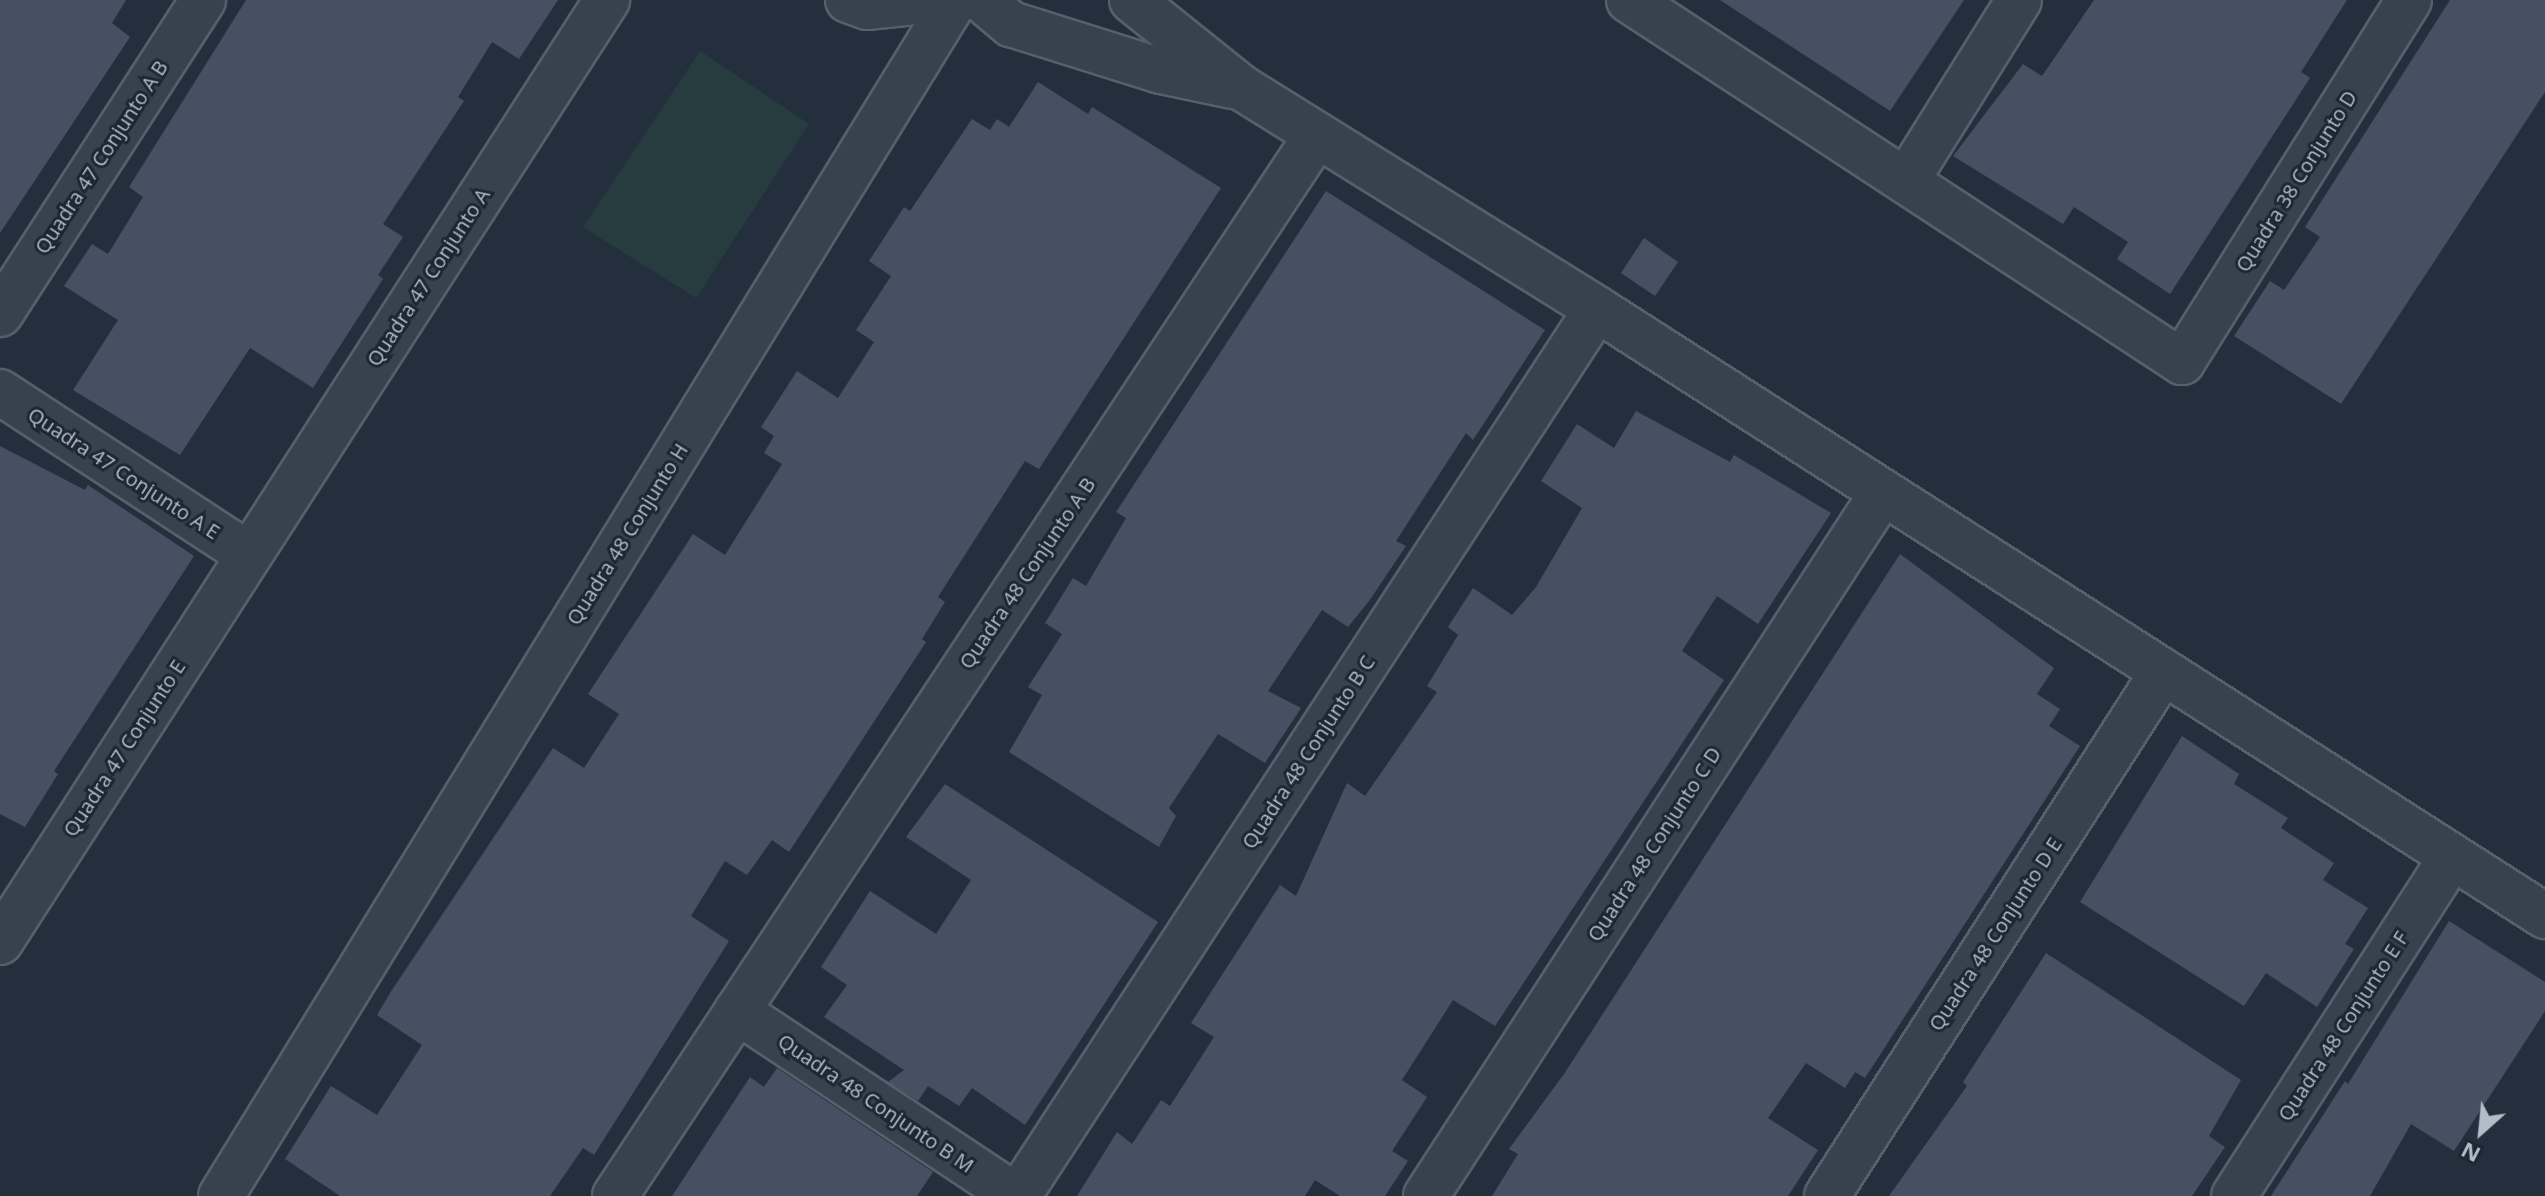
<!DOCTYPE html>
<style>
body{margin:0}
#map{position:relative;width:2545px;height:1196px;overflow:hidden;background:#242f3e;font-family:"Open Sans",sans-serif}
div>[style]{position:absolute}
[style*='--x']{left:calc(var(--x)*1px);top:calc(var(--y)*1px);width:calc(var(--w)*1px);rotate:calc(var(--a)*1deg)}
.green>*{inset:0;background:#263c3f}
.building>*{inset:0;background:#455162}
.roads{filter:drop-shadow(2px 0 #565f6c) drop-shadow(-2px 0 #565f6c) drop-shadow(0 2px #565f6c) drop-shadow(0 -2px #565f6c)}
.minor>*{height:44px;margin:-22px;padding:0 22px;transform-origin:22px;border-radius:22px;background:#38414e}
.tertiary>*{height:44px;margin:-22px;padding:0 22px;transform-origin:22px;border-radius:22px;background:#38414e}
span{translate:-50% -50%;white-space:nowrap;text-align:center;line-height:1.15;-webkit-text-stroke:6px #1d2633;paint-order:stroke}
.street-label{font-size:20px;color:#b4bcc9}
.north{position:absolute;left:2441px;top:1092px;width:80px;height:80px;-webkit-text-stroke:6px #1d2633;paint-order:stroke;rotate:207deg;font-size:22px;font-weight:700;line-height:32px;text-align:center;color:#b4bcc9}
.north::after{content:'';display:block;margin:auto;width:28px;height:36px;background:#b4bcc9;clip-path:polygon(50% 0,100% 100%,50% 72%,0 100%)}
</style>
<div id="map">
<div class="green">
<div style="clip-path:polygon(700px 51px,809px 124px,696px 298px,583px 227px)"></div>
</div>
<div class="building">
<div style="clip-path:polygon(0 0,126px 0,112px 23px,130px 37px,0 233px)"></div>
<div style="clip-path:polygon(246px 0,558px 0,519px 59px,492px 42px,458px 97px,464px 101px,383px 224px,403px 237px,378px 275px,383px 279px,313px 388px,250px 348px,180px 455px,73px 390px,118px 320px,64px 286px,92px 244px,108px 254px,143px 197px,129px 187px)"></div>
<div style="clip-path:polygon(1720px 0,1964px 0,1890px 111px)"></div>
<div style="clip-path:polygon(2094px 0,2347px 0,2301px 72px,2310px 78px,2170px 294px,2117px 259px,2128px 242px,2074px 207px,2063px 224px,1953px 156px,2023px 64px,2042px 76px)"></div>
<div style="clip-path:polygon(2450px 0,2545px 0,2545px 92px,2341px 404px,2234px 336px,2270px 281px,2284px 290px,2320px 237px,2305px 227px)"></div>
<div style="clip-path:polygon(1038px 82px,1088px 114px,1092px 107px,1221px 188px,1039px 469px,1025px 461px,938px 597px,945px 602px,922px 639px,926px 642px,789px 852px,772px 840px,747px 875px,725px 861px,691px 916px,729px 941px,594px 1155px,583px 1148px,550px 1196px,340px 1196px,285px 1159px,331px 1086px,377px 1115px,422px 1045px,377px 1015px,390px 993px,553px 748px,584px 768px,619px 714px,588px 694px,693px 534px,725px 555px,782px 464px,764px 453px,774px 436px,761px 427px,797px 371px,838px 398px,874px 342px,856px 330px,891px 276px,869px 261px,904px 207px,910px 211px,972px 119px,990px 130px,997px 119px,1009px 127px)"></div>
<div style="clip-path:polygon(1326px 191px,1545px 330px,1473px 440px,1466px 433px,1396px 541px,1406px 546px,1369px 601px,1348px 627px,1322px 610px,1268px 691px,1301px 708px,1265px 763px,1218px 734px,1169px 808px,1176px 816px,1159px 847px,1009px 752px,1042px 695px,1028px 687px,1062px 634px,1045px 623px,1073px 578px,1086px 586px,1126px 518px,1116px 512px)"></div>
<div style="clip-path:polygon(1644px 238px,1678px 262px,1655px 296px,1621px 273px)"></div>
<div style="clip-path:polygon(1636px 411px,1730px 462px,1734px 455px,1831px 513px,1758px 624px,1717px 596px,1682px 651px,1724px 680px,1495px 1026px,1453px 1000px,1402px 1080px,1427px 1097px,1392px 1151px,1408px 1161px,1385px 1196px,1340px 1196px,1315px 1180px,1305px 1196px,1077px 1196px,1117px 1132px,1132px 1144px,1161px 1100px,1170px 1106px,1214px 1037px,1191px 1023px,1280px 885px,1296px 896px,1347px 783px,1365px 796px,1437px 692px,1427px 686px,1458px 635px,1448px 627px,1473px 588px,1512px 615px,1536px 587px,1582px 508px,1541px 481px,1577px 424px,1614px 448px)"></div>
<div style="clip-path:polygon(0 446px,85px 490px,88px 485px,194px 556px,54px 771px,58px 774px,25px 827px,0 814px)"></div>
<div style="clip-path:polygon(1900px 554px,2054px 668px,2037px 694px,2060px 709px,2049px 726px,2080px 746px,1865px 1078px,1855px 1072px,1845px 1088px,1806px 1063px,1768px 1118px,1818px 1150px,1788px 1196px,1492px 1196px,1518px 1154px,1509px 1149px,1564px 1074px)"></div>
<div style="clip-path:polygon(2182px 736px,2239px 774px,2234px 784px,2288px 818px,2281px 828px,2334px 863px,2323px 880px,2368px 908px,2345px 944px,2354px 949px,2317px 1007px,2266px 973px,2244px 1006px,2080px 902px)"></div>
<div style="clip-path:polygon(945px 784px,1158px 922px,1025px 1125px,972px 1088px,959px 1106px,928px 1086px,918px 1101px,888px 1082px,904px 1070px,824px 1017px,847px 985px,821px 967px,870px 891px,936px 934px,971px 880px,906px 837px)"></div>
<div style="clip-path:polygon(2449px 921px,2545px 982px,2545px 1011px,2525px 1042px,2454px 1151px,2411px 1124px,2370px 1196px,2271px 1196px,2345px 1081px,2348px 1084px)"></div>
<div style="clip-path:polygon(2046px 953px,2241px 1080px,2209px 1136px,2225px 1147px,2192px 1196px,1889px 1196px,1967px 1086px,1963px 1082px)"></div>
<div style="clip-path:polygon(777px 1068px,933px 1172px,917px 1196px,672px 1196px,750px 1077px,764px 1087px)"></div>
</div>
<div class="roads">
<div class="minor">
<div style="--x:1629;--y:0;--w:661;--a:33.21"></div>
<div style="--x:2182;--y:362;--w:427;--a:-57.9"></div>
<div style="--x:1906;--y:181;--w:213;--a:-58"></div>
<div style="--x:0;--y:314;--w:374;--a:-57.1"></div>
<div style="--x:0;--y:392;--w:296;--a:33.2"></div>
<div style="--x:737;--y:1011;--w:334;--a:33.6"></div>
<div style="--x:615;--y:1196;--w:1272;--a:-56.51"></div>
<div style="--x:1018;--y:1196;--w:1059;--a:-56.87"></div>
<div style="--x:1426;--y:1196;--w:839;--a:-57.01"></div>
<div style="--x:1827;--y:1196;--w:622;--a:-57.33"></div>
<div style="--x:2234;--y:1196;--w:403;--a:-57.3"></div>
</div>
<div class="tertiary">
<div style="--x:848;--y:0;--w:20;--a:20"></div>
<div style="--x:867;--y:7;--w:67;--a:-6"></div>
<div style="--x:982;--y:0;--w:38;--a:40"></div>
<div style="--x:1011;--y:24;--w:157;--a:17.4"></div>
<div style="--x:1161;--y:71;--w:73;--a:11.9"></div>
<div style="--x:1132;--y:0;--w:141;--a:38.7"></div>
<div style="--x:1242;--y:88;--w:418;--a:31.9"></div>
<div style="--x:1597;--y:309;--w:1126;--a:32.63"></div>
<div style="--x:0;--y:942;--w:1121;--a:-57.2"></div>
<div style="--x:221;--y:1196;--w:1403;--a:-58.46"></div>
</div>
</div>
<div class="street-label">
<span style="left:101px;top:157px;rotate:-57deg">Quadra 47 Conjunto A B</span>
<span style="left:2296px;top:181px;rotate:-58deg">Quadra 38 Conjunto D</span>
<span style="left:428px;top:277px;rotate:-57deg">Quadra 47 Conjunto A</span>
<span style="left:124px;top:473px;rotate:33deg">Quadra 47 Conjunto A E</span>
<span style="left:627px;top:534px;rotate:-58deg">Quadra 48 Conjunto H</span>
<span style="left:1027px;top:573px;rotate:-56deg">Quadra 48 Conjunto A B</span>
<span style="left:124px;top:748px;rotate:-57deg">Quadra 47 Conjunto E</span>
<span style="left:1308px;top:752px;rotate:-57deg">Quadra 48 Conjunto B C</span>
<span style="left:1654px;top:844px;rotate:-57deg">Quadra 48 Conjunto C D</span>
<span style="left:1995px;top:934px;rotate:-57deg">Quadra 48 Conjunto D E</span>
<span style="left:2343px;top:1026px;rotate:-57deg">Quadra 48 Conjunto E F</span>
<span style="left:876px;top:1103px;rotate:34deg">Quadra 48 Conjunto B M</span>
</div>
<div class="north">N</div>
</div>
